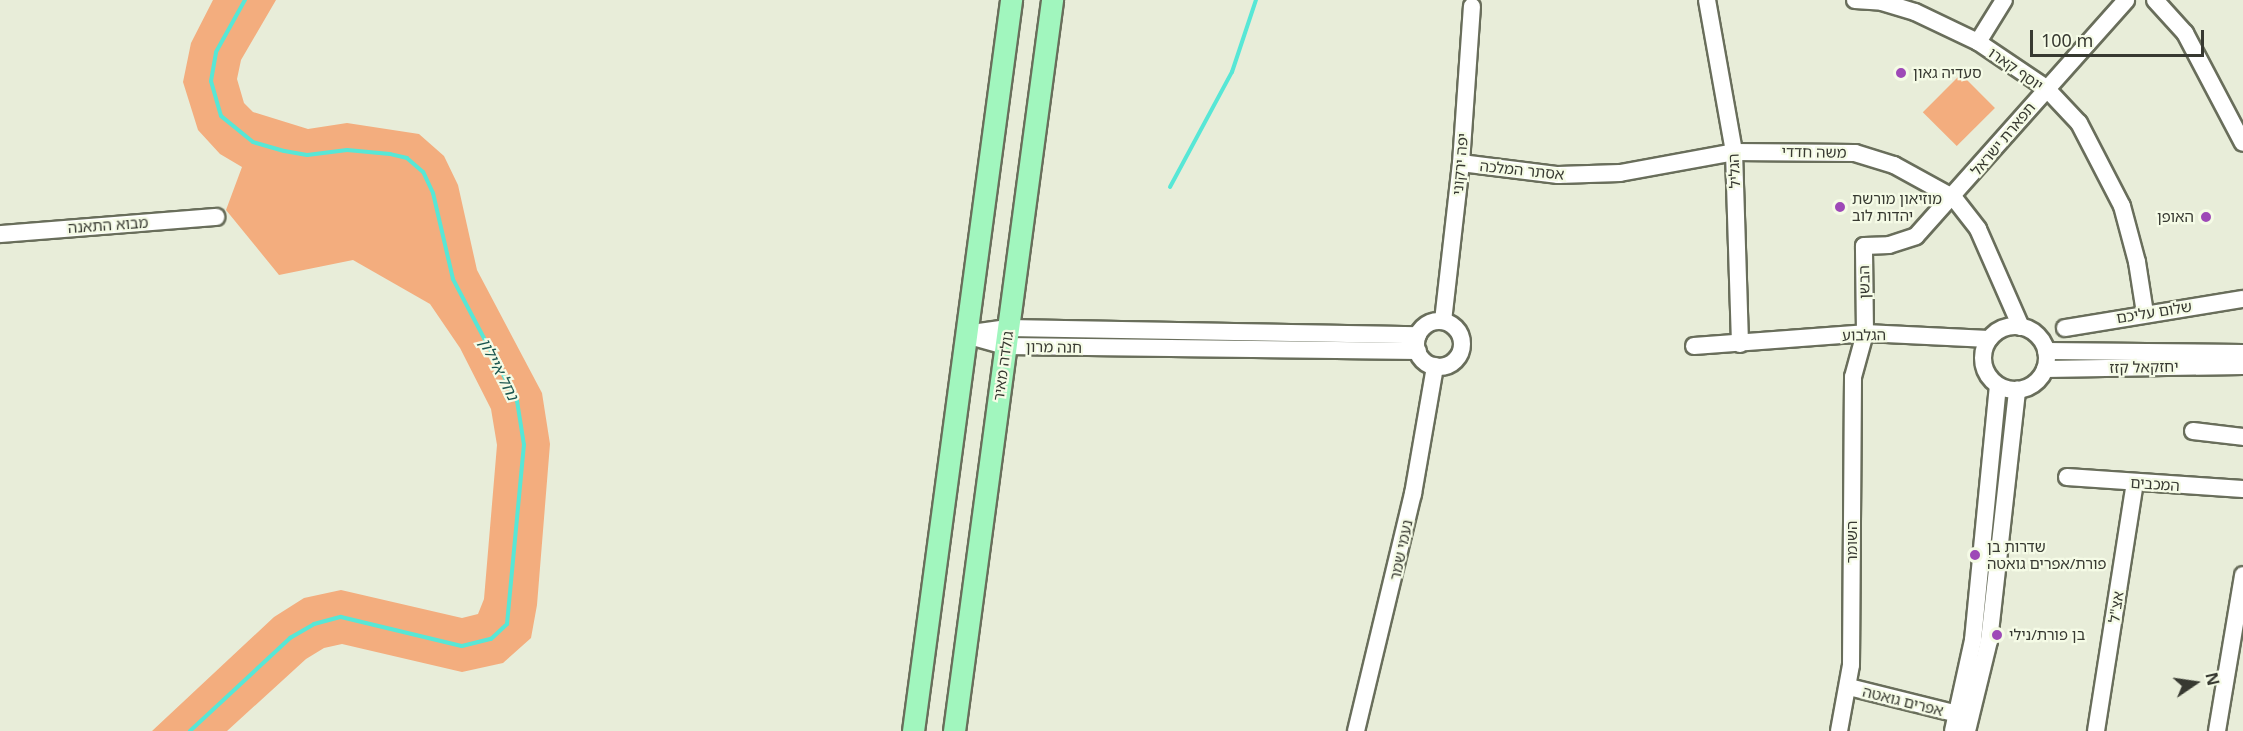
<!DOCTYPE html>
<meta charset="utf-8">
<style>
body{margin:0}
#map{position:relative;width:2243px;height:731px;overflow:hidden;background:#e8edd9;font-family:"Noto Sans","Noto Sans Hebrew",sans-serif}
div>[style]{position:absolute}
.green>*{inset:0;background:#f3ad7e;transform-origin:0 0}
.stream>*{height:4px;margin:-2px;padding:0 2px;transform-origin:2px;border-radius:2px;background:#57e7d6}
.roads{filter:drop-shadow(2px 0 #696e5b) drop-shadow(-2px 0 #696e5b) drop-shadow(0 2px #696e5b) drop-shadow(0 -2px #696e5b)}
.minor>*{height:16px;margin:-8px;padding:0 8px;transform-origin:8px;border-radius:8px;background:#fff}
.minor>.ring{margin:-8px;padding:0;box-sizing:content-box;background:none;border:16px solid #fff;border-radius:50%}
.major>*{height:21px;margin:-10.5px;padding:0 10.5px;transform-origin:10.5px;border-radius:10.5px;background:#a1f6be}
.dots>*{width:16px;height:16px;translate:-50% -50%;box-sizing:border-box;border:3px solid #f5fbe6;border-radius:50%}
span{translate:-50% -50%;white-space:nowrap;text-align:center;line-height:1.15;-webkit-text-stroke:4.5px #f5fbe6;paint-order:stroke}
.street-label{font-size:15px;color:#373931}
.poi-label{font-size:15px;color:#373931}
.left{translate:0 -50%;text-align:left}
.right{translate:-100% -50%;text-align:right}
.water-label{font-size:16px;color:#1a564f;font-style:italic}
.north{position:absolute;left:2165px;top:653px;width:60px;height:60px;-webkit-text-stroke:4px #f5fbe6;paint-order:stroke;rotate:77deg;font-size:16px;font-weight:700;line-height:24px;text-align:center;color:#373931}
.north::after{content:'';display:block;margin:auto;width:21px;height:27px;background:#373931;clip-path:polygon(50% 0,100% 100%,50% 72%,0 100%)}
.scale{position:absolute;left:2030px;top:30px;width:174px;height:27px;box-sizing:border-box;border:3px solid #373931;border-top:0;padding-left:8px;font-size:18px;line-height:21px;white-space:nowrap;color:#373931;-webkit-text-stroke:4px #f5fbe6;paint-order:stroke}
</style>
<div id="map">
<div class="green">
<i style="clip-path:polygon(213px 0,276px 0,241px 60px,237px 79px,244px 103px,253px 112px,308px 129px,347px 123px,419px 134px,444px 156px,458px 185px,477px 270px,542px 393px,550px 444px,537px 605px,531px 638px,503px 663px,462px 672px,342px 644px,324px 648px,306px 659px,227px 731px,152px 731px,274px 617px,304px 598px,341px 590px,462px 618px,478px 614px,484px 599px,497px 445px,491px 409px,460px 348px,430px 304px,353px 260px,279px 275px,226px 210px,242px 167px,220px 154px,198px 130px,183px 82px,191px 43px)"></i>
<i style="left:1961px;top:74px;width:48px;height:54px;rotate:45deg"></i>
</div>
<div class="stream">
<i style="left:1170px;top:187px;width:131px;rotate:-61.7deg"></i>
<i style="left:1232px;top:72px;width:76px;rotate:-71.6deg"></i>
<i style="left:190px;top:731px;width:137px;rotate:-42.9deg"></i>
<i style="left:290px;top:638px;width:28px;rotate:-30deg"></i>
<i style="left:314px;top:624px;width:28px;rotate:-15deg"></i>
<i style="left:341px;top:617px;width:124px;rotate:13.5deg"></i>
<i style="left:462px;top:646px;width:30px;rotate:-14deg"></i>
<i style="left:491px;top:639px;width:22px;rotate:-43deg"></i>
<i style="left:507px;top:624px;width:180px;rotate:-84.6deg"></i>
<i style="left:524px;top:445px;width:45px;rotate:-99deg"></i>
<i style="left:517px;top:401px;width:138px;rotate:-117.7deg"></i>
<i style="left:453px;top:279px;width:88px;rotate:-103.1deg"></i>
<i style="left:433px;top:193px;width:23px;rotate:-115deg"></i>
<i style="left:423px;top:172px;width:21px;rotate:-139deg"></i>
<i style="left:407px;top:158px;width:17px;rotate:-167deg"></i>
<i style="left:390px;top:154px;width:43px;rotate:-174.7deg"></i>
<i style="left:347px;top:150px;width:40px;rotate:172.9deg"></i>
<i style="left:307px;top:155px;width:23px;rotate:-170deg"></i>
<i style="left:284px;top:151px;width:32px;rotate:-164deg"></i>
<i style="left:253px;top:142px;width:41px;rotate:-140.9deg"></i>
<i style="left:221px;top:116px;width:36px;rotate:-106deg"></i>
<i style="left:211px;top:81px;width:29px;rotate:-80deg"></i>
<i style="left:216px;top:52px;width:60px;rotate:-60.9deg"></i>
</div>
<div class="roads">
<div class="minor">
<i style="left:1707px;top:0;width:154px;rotate:79.9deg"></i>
<i style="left:1734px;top:152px;width:192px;rotate:88.2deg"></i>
<i style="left:1855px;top:0;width:27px;rotate:4deg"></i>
<i style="left:1882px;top:2px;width:34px;rotate:17deg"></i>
<i style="left:1915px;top:12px;width:70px;rotate:25.5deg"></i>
<i style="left:1978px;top:42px;width:82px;rotate:34.1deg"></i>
<i style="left:2046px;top:88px;width:48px;rotate:46.7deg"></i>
<i style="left:2079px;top:123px;width:93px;rotate:62.6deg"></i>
<i style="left:2122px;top:206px;width:58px;rotate:75deg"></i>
<i style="left:2137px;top:262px;width:52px;rotate:81.1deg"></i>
<i style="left:2155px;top:0;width:45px;rotate:47.7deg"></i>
<i style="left:2185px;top:33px;width:124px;rotate:62.2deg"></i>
<i style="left:1978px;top:42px;width:49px;rotate:-58.2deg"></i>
<i style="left:1461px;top:163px;width:98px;rotate:7.1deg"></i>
<i style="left:1558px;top:175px;width:62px;rotate:-1.8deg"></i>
<i style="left:1620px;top:173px;width:116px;rotate:-10.4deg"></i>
<i style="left:1734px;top:152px;width:121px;rotate:0.5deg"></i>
<i style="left:1855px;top:153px;width:41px;rotate:17.1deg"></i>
<i style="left:1894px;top:165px;width:68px;rotate:28.8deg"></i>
<i style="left:1954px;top:198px;width:39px;rotate:52deg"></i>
<i style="left:1978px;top:229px;width:107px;rotate:66.3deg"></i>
<i style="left:0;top:234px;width:217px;rotate:-4.5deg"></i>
<i style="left:1443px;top:321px;width:159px;rotate:-83.5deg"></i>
<i style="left:1461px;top:163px;width:157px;rotate:-86deg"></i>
<i class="ring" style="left:1416px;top:321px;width:30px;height:30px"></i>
<i class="ring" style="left:1983px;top:326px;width:48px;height:48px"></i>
<i style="left:2065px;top:328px;width:180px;rotate:-9.3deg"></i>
<i style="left:972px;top:333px;width:36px;rotate:-8deg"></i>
<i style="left:1008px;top:328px;width:410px;rotate:1deg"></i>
<i style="left:966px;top:335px;width:41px;rotate:15.8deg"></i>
<i style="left:1005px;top:346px;width:413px;rotate:0.7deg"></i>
<i style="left:1694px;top:346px;width:171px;rotate:-4.3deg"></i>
<i style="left:1865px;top:333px;width:124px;rotate:2.8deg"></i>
<i style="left:2046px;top:351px;width:197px;rotate:0.6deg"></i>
<i style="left:2045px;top:369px;width:198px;rotate:-0.9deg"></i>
<i style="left:2193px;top:431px;width:50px;rotate:6.8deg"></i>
<i style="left:2067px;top:477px;width:176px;rotate:3.9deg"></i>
<i style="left:1849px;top:687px;width:111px;rotate:14deg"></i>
<i style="left:1356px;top:731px;width:244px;rotate:-76.5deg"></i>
<i style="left:1413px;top:494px;width:130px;rotate:-80.2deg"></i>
<i style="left:1839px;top:731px;width:67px;rotate:-79.7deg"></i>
<i style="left:1851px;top:665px;width:288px;rotate:-89.6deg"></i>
<i style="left:1853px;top:377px;width:46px;rotate:-74.7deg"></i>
<i style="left:1865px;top:333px;width:87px;rotate:-90.7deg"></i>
<i style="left:1864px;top:246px;width:25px;rotate:-2deg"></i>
<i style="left:1889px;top:245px;width:28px;rotate:-18deg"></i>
<i style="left:1916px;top:236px;width:316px;rotate:-48.3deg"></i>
<i style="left:1953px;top:731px;width:93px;rotate:-77.6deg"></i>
<i style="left:1973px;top:640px;width:255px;rotate:-84.4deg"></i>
<i style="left:1967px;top:731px;width:93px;rotate:-76.3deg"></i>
<i style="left:1989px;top:641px;width:253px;rotate:-83.6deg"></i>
<i style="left:2096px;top:731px;width:251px;rotate:-81.1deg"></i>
<i style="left:2217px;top:731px;width:158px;rotate:-80.5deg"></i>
</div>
<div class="major">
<i style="left:913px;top:731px;width:738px;rotate:-82.36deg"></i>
<i style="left:954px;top:731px;width:738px;rotate:-82.36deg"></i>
</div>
</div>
<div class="dots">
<i style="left:1901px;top:73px;background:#9e49b7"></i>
<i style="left:1840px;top:207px;background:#9e49b7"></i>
<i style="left:2206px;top:217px;background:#9e49b7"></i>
<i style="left:1975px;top:555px;background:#9e49b7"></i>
<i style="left:1997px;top:635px;background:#9e49b7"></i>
</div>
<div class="street-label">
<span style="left:2016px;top:69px;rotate:35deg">יוסף קארו</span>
<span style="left:2003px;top:139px;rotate:-50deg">תפארת ישראל</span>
<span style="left:1814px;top:152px;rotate:1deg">משה חדדי</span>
<span style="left:1460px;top:164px;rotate:-85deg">יפה ירקוני</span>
<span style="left:1522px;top:170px;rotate:6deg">אסתר המלכה</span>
<span style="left:1734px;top:171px;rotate:-93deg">הגליל</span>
<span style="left:108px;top:225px;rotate:-4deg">מבוא התאנה</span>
<span style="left:1864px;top:282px;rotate:-91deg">הבשן</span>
<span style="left:2154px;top:312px;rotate:-9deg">שלום עליכם</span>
<span style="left:1864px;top:335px;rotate:-1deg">הגלבוע</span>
<span style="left:1054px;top:347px;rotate:1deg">חנה מרון</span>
<span style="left:1003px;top:366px;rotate:-82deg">גולדה מאיר</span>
<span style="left:2144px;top:367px;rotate:-1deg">יחזקאל קזז</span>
<span style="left:2155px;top:484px;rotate:4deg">המכבים</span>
<span style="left:1852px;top:542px;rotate:-90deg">השומר</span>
<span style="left:1401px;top:550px;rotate:-78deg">נעמי שמר</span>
<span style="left:2116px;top:607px;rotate:-82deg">אצ"ל</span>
<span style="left:1903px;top:701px;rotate:14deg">אפרים גואטה</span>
</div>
<div class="poi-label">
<span class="left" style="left:1913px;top:73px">סעדיה גאון</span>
<span class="left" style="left:1852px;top:207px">מוזיאון מורשת<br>יהדות לוב</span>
<span class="right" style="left:2194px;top:217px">האופן</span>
<span class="left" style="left:1987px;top:555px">שדרות בן<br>פורת/אפרים גואטה</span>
<span class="left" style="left:2009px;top:635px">בן פורת/נילי</span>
</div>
<div class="water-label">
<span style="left:499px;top:369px;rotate:63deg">נחל איילון</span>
</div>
<div class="north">N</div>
<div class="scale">100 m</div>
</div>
